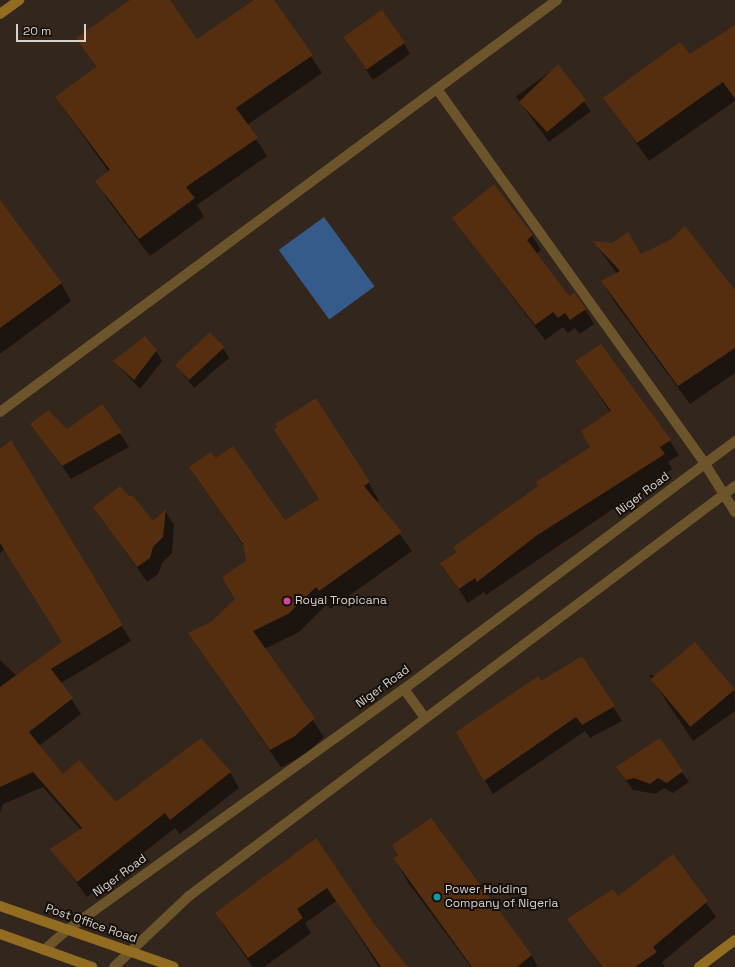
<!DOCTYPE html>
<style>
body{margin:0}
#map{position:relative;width:735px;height:967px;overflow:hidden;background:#33261d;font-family:"Space Grotesk",sans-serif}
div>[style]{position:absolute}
.water>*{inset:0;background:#355b8a;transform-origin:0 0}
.shadow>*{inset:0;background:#0007;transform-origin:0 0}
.building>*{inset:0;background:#552e0f;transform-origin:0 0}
.street>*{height:10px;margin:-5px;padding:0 5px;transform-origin:5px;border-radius:5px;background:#6c552a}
.secondary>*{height:10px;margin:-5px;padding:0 5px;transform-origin:5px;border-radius:5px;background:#926d21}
.dots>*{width:11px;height:11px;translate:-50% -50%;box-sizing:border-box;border:2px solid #16100c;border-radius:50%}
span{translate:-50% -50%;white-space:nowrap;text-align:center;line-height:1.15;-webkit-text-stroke:4px #16100c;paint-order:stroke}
.street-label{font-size:12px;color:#d8d0ca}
.poi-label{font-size:12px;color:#d8d0ca}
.left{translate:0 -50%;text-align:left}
.scale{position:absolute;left:16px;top:24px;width:70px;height:18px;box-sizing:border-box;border:2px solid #d8d0ca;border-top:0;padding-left:5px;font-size:12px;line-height:14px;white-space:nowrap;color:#d8d0ca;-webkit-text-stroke:3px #16100c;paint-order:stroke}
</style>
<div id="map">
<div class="water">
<i style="left:324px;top:217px;width:86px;height:56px;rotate:54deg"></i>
</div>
<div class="shadow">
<i style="clip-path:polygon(132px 0,169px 0,197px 41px,256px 0,273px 0,322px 73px,247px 125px,267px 156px,197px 205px,204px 217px,150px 256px,107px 199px,97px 181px,109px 172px,56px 98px,96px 68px,77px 38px)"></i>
<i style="clip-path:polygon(735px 27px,735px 101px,649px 161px,605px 99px,690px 55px)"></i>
<i style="clip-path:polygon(344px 37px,404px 43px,410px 54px,373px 80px)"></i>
<i style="left:558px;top:66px;width:56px;height:52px;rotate:54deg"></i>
<i style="clip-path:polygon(0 210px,61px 283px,71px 301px,0 354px)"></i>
<i style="clip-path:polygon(453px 218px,532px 235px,541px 250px,536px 254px,568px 297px,585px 309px,594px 324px,580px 334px,575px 328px,568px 333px,563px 327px,545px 340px)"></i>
<i style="clip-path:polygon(671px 241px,735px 292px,735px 373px,690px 404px,613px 300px,602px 281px,617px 274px,594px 242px,641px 255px)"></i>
<i style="clip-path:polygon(601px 345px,670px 441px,679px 455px,668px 462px,672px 469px,486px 595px,484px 592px,468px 603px,442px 564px,591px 448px,611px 413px,576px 362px)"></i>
<i style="clip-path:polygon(223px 348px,229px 358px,194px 388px,175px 363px)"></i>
<i style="clip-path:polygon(156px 351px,162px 361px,140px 389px,114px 361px)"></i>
<i style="clip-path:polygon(315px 399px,369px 483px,379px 501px,377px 503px,412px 551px,330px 609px,327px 604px,299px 632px,264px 649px,324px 737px,306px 754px,281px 767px,189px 634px,212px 622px,237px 600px,247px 561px,245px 548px,190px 468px,215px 459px,285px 522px,320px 500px,286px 448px)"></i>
<i style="clip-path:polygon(101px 405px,129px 447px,71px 479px,32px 424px,67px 430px)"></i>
<i style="clip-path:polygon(11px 442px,131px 641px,61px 683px,81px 714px,39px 746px,63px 776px,116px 803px,230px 772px,239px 788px,180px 834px,175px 828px,87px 897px,52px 849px,81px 830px,43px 787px,3px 804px,0 813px,0 660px,17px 676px,63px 642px,4px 549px,0 553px,0 451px)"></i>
<i style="clip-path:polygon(94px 507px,153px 523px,165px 511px,174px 525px,172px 553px,162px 563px,158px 574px,147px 582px)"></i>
<i style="clip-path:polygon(582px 657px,622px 721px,590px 738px,585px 731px,493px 794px,457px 733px)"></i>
<i style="clip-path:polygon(649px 675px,734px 691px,735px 711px,693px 741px)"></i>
<i style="clip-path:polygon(659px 740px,689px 782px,673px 793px,664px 788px,656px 794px,633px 790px,617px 768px)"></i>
<i style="clip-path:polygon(430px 820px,532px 956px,538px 967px,471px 967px,409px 884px,394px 858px)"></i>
<i style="clip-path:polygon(315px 839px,371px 922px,407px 967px,379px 967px,336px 901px,305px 923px,311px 933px,264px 967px,253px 967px,225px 928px,216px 913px)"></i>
<i style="clip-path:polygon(673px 856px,716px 917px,662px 962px,665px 967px,601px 967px,569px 919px,618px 898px)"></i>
</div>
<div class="building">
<i style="clip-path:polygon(130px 0,170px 0,197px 39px,254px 0,274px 0,313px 55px,236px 108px,258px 138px,186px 187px,195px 198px,139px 239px,95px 181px,110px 170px,55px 97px,96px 67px,76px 38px)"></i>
<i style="left:382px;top:10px;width:40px;height:47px;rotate:55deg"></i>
<i style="clip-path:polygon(735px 25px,735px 99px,723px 82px,637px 143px,603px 98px,680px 42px,690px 54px)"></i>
<i style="clip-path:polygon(558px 64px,586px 100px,547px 132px,519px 102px)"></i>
<i style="clip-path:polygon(494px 184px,533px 235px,527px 240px,569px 296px,575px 293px,586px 309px,570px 320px,565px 313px,558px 318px,553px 312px,535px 325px,452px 218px)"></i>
<i style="clip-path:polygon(0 200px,62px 283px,0 328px)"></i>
<i style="clip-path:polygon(685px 226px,735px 290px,735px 348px,678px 386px,601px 281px,620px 271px,592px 241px,612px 243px,628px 232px,641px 254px,670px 240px)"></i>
<i style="left:210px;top:332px;width:21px;height:48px;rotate:47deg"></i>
<i style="clip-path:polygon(145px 336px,157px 350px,134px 380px,113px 361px)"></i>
<i style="clip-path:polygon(601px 344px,671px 440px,660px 447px,665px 454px,536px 536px,477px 582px,475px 578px,459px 589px,440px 563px,457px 552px,453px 547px,538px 486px,536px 482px,590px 447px,581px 431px,611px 411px,575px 361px)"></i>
<i style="clip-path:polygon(316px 398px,370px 482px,364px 486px,402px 532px,319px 591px,316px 587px,288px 614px,253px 631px,315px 718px,295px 736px,270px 750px,188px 633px,211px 622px,235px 599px,222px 577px,246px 561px,243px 544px,189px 467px,211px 452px,216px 458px,233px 446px,285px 520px,319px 499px,274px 430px,277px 427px,275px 424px)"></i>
<i style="clip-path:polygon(102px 404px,122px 432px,62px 466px,30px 424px,48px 410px,67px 429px)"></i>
<i style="clip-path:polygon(11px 440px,123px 625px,51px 669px,73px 698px,29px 732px,63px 774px,79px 760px,116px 802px,201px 738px,231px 772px,170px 820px,165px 813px,77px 882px,50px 849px,82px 828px,33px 772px,0 787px,0 687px,62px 642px,0 543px,0 449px)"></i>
<i style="clip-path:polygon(120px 486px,129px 496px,133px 496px,153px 521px,166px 509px,163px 537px,153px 547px,150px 558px,137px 567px,93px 507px)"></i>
<i style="left:695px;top:642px;width:62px;height:58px;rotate:50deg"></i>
<i style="clip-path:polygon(582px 656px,615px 706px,582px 725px,576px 717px,484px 781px,456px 732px,538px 676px,541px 681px)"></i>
<i style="clip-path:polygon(660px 738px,683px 771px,667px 783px,658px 778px,650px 784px,634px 778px,626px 780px,616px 767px)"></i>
<i style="clip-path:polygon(431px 818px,532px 955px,517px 967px,472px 967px,393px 858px,398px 855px,392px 845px)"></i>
<i style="clip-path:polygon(316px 838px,372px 921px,408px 967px,381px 967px,327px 888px,297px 909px,303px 918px,248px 958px,215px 913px)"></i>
<i style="clip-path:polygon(673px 854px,708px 901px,653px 947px,657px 952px,635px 967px,602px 967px,567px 919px,613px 889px,618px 896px)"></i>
</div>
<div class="street">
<i style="left:437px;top:89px;width:461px;rotate:54.4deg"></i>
<i style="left:705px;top:464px;width:57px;rotate:58deg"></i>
<i style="left:0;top:412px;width:693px;rotate:-36.49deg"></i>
<i style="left:404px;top:689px;width:36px;rotate:54deg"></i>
<i style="left:44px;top:950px;width:30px;rotate:-41deg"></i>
<i style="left:67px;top:930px;width:414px;rotate:-35.6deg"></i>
<i style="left:404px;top:689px;width:414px;rotate:-36.8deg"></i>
<i style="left:114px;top:967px;width:103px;rotate:-43.4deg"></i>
<i style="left:189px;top:896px;width:683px;rotate:-36.9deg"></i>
</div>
<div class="secondary">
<i style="left:0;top:14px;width:24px;rotate:-36deg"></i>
<i style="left:0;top:906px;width:184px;rotate:19.3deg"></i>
<i style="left:0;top:934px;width:98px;rotate:19.7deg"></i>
<i style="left:699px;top:967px;width:45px;rotate:-36.9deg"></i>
</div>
<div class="dots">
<i style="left:287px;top:601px;background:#d1479c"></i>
<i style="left:437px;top:897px;background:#0f9aa8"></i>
</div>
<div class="street-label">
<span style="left:643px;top:494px;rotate:-37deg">Niger Road</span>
<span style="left:383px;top:687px;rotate:-36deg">Niger Road</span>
<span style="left:120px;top:876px;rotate:-36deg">Niger Road</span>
<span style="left:91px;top:924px;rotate:19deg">Post Office Road</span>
</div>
<div class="poi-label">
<span class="left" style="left:295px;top:601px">Royal Tropicana</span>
<span class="left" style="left:445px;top:897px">Power Holding<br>Company of Nigeria</span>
</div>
<div class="scale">20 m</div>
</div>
